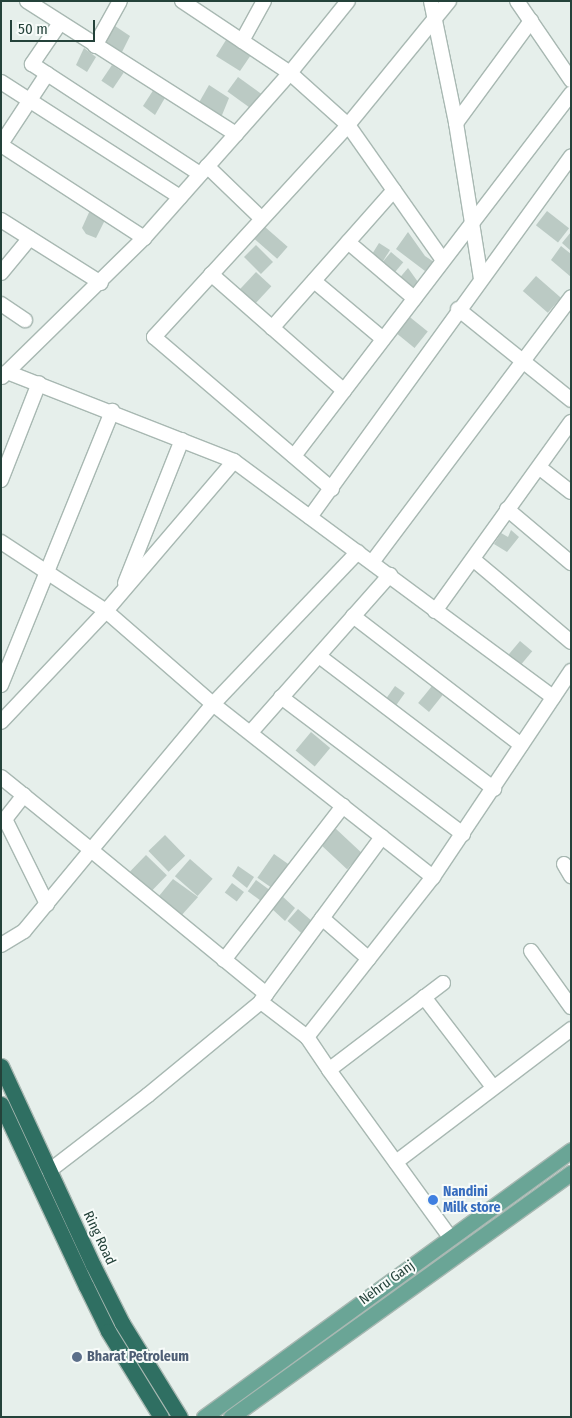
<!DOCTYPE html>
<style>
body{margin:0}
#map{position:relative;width:572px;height:1418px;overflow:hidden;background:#e6efeb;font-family:"Fira Sans Condensed",sans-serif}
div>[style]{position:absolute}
.building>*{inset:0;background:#bbcac4;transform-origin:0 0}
.roads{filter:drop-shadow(1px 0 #a8b8b2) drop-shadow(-1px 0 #a8b8b2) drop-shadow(0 1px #a8b8b2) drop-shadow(0 -1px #a8b8b2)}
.street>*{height:14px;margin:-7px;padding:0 7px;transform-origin:7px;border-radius:7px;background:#fff}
.primary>*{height:15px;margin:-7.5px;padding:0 7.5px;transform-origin:7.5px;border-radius:7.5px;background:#6aa596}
.highway>*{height:15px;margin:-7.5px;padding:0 7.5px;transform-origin:7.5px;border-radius:7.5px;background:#2f6f62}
.dots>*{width:14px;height:14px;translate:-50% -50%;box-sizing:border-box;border:2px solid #f7fbf9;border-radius:50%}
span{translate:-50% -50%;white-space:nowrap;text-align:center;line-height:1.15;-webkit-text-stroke:4px #f7fbf9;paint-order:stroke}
.shop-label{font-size:14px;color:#366cbe;font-weight:700}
.left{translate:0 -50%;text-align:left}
.street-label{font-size:14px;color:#24423a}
.service-label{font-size:14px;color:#4e5e75;font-weight:700}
.frame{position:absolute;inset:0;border:2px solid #24423a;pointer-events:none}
.scale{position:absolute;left:10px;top:20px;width:85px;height:22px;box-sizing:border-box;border:2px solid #24423a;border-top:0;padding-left:6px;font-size:15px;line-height:18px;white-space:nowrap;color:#24423a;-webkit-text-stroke:4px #f7fbf9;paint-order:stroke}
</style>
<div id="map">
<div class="building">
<i style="clip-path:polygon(112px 24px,130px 36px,119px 58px,102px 43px)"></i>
<i style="clip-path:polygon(226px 40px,253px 52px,240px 71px,216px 56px)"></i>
<i style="clip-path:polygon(84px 48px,96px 57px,87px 72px,76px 65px)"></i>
<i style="left:112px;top:65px;width:14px;height:19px;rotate:34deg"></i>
<i style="left:238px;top:77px;width:29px;height:18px;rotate:36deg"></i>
<i style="clip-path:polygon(209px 85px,229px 98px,220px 120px,197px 106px)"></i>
<i style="clip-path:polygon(154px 89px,166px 96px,155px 115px,143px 106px)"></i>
<i style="clip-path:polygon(91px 208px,106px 218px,96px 238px,86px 234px,82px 228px)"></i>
<i style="left:547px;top:211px;width:28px;height:18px;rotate:38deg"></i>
<i style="left:265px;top:227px;width:30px;height:16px;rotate:41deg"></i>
<i style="clip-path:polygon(408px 232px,425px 256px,434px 262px,425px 271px,396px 249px)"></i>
<i style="clip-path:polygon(571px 232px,571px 251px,562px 243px)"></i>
<i style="left:379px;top:243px;width:13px;height:16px;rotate:32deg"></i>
<i style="left:256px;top:245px;width:24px;height:17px;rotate:45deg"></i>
<i style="clip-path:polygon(561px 246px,571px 254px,571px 277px,551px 260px)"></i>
<i style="left:391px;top:252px;width:16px;height:18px;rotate:40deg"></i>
<i style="clip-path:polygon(408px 268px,418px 282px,410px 291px,397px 281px)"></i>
<i style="left:256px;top:272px;width:21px;height:28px;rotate:43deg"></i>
<i style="left:536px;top:276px;width:33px;height:20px;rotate:41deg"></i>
<i style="left:406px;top:314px;width:28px;height:21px;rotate:39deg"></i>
<i style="clip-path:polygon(511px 530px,519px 537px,507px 552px,494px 544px,501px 533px,508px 537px)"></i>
<i style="left:520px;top:641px;width:16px;height:20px;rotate:40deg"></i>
<i style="left:395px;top:686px;width:12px;height:16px;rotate:35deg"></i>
<i style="left:432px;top:686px;width:14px;height:22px;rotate:39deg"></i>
<i style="left:311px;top:732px;width:25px;height:24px;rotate:40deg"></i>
<i style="left:335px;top:828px;width:37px;height:22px;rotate:43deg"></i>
<i style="left:165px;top:835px;width:29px;height:23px;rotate:46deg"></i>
<i style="left:274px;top:854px;width:19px;height:29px;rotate:35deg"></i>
<i style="left:146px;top:855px;width:29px;height:23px;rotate:44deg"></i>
<i style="left:190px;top:859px;width:30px;height:23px;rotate:41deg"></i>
<i style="clip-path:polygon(238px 866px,254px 877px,247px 888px,232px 876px)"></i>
<i style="clip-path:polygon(173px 879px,198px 897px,180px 917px,159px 896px)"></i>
<i style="left:256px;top:880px;width:19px;height:14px;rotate:36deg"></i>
<i style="left:232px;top:883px;width:15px;height:12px;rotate:37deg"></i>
<i style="clip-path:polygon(281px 895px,295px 908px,285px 921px,271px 908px)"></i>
<i style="left:298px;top:909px;width:20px;height:16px;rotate:41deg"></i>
</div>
<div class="roads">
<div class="street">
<i style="left:27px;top:1px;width:248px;rotate:32.5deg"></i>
<i style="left:182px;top:1px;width:130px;rotate:33.7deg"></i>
<i style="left:290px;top:73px;width:78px;rotate:41.9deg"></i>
<i style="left:348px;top:125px;width:165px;rotate:54.9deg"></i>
<i style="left:431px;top:1px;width:125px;rotate:78.4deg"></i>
<i style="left:456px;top:123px;width:158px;rotate:80.9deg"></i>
<i style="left:517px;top:1px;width:96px;rotate:55.6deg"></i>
<i style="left:60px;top:23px;width:50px;rotate:124.3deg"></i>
<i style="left:32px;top:64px;width:201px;rotate:33.2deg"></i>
<i style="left:242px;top:41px;width:46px;rotate:-61.2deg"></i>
<i style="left:95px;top:46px;width:51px;rotate:-60.9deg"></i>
<i style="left:1px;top:82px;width:213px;rotate:32.7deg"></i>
<i style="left:456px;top:123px;width:127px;rotate:-53.7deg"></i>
<i style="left:1px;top:144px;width:84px;rotate:-56.7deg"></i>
<i style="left:1px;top:145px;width:171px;rotate:33deg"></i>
<i style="left:207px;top:166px;width:76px;rotate:43.9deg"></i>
<i style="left:1px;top:220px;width:118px;rotate:32.2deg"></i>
<i style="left:348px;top:242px;width:87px;rotate:40.3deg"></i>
<i style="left:1px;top:273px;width:45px;rotate:-50.4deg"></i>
<i style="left:211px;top:274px;width:177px;rotate:41.3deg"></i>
<i style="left:314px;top:281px;width:90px;rotate:40deg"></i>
<i style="left:1px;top:304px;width:29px;rotate:34deg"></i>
<i style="left:458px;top:309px;width:145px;rotate:38.8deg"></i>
<i style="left:272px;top:328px;width:184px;rotate:-48.5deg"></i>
<i style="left:7px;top:372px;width:244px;rotate:21.4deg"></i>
<i style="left:234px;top:461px;width:397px;rotate:36.5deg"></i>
<i style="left:2px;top:377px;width:199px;rotate:-44.4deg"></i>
<i style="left:144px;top:238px;width:220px;rotate:-48.5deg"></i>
<i style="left:290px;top:73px;width:92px;rotate:-51.1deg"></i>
<i style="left:294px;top:456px;width:456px;rotate:-52.6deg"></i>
<i style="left:540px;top:468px;width:39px;rotate:38deg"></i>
<i style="left:1px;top:480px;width:104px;rotate:-68.6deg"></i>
<i style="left:332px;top:489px;width:234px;rotate:-139.5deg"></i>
<i style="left:154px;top:337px;width:287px;rotate:-47.5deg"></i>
<i style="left:348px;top:125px;width:160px;rotate:-50.8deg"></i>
<i style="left:507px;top:509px;width:84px;rotate:40.2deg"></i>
<i style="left:310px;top:517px;width:445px;rotate:-54.1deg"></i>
<i style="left:1px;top:542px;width:126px;rotate:33.3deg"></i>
<i style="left:106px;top:611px;width:142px;rotate:41deg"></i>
<i style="left:213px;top:704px;width:280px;rotate:38.2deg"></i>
<i style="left:474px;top:560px;width:127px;rotate:40.2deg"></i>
<i style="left:373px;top:561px;width:330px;rotate:-53.1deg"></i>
<i style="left:125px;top:583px;width:154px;rotate:-68.3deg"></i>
<i style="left:435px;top:611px;width:233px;rotate:-54.3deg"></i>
<i style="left:353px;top:616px;width:212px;rotate:37.5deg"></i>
<i style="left:319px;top:656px;width:220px;rotate:37.2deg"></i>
<i style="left:1px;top:685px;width:296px;rotate:-67.9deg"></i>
<i style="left:281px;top:697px;width:228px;rotate:37deg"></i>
<i style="left:1px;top:722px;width:153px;rotate:-46.6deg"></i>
<i style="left:106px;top:611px;width:197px;rotate:-49.5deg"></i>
<i style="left:251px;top:732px;width:210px;rotate:-48.5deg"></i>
<i style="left:1px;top:777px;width:116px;rotate:39deg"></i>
<i style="left:91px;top:850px;width:190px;rotate:-50.1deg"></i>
<i style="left:213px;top:704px;width:210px;rotate:-46.4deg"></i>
<i style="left:24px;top:795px;width:31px;rotate:128deg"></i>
<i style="left:5px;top:819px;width:95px;rotate:63.7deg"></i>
<i style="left:564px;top:864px;width:14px;rotate:60deg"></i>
<i style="left:322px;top:918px;width:62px;rotate:41.1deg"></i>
<i style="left:1px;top:945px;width:27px;rotate:-31deg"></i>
<i style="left:24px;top:931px;width:105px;rotate:-50.4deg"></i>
<i style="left:91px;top:850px;width:227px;rotate:39.4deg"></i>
<i style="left:531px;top:951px;width:69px;rotate:54.5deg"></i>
<i style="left:224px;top:960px;width:195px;rotate:-52.3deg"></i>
<i style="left:443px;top:983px;width:143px;rotate:142.7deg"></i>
<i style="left:329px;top:1070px;width:206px;rotate:54.1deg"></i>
<i style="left:424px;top:997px;width:113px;rotate:52.5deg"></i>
<i style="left:261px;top:1001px;width:204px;rotate:-53.6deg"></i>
<i style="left:307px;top:1037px;width:40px;rotate:56deg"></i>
<i style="left:396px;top:1162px;width:220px;rotate:-37.2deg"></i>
<i style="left:49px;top:1171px;width:125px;rotate:-37.5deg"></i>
<i style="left:148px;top:1095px;width:146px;rotate:-39.5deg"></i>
<i style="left:261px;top:1002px;width:58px;rotate:37.3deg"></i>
<i style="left:307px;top:1037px;width:204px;rotate:-51.8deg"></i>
<i style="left:433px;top:877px;width:248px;rotate:-56.2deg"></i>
</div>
<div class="primary">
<i style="left:204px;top:1417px;width:454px;rotate:-36deg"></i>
<i style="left:231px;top:1417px;width:418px;rotate:-35.7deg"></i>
</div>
<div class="highway">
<i style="left:1px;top:1066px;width:219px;rotate:65.2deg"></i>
<i style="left:93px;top:1265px;width:65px;rotate:63.4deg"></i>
<i style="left:122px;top:1323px;width:110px;rotate:58.3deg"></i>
<i style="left:1px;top:1104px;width:201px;rotate:65deg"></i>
<i style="left:86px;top:1286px;width:50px;rotate:63.9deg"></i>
<i style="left:108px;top:1331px;width:101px;rotate:58.4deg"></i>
</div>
</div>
<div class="dots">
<i style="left:433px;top:1200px;background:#3f7fe0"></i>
<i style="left:77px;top:1357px;background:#5c6f8a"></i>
</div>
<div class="shop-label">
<span class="left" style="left:443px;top:1200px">Nandini<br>Milk store</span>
</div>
<div class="street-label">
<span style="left:99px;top:1238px;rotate:65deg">Ring Road</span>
<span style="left:387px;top:1283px;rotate:-36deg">Nehru Ganj</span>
</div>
<div class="service-label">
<span class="left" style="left:87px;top:1357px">Bharat Petroleum</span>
</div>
<div class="frame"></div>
<div class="scale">50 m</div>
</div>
